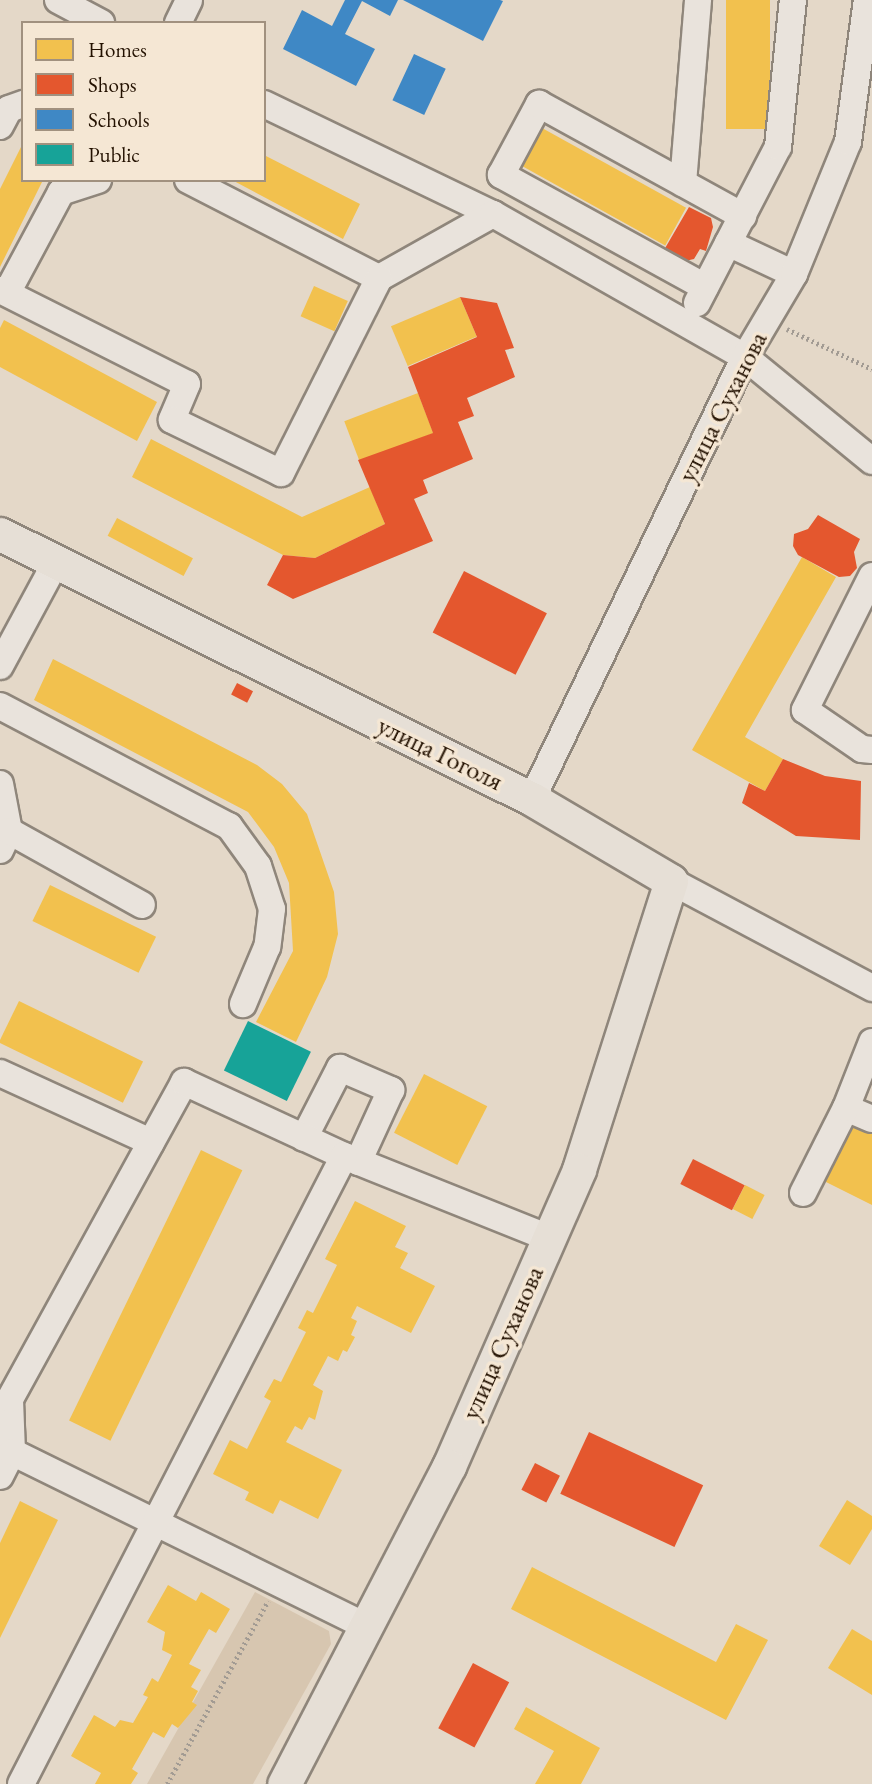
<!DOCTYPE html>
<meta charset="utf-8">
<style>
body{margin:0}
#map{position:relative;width:872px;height:1784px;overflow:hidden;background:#e4d8c8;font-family:"EB Garamond",serif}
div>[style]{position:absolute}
.green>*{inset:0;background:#d7c6b0}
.homes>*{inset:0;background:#f2c14e;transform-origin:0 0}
.shops>*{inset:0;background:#e4572e;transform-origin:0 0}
.schools>*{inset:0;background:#3f88c5;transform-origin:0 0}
.public>*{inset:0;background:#17a398;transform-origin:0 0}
.path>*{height:4.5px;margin-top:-2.25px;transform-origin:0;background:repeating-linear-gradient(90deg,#a29b93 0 2px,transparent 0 5.5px)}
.roads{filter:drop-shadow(2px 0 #8f867b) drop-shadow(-2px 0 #8f867b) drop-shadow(0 2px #8f867b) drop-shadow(0 -2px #8f867b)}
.minor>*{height:26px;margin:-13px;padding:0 13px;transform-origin:13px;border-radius:13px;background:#e9e3dc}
.major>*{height:33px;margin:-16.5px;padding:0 16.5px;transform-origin:16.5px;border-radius:16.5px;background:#e6dfd6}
span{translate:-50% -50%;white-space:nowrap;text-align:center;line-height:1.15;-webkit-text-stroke:7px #f5e7d4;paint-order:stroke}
.street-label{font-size:26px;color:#231100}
.legend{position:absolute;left:21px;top:21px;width:245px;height:161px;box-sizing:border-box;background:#f5e7d4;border:2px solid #a1917f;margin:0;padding:9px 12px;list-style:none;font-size:21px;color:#231100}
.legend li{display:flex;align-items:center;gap:14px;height:35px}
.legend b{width:35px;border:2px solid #a1917f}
</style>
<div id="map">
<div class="green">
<i style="clip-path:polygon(255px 1592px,329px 1631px,331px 1644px,253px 1784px,147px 1784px)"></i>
</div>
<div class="homes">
<i style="left:726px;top:0;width:44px;height:129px"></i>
<i style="left:533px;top:123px;width:175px;height:43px;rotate:29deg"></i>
<i style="clip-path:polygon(23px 143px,23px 180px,43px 180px,0 267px,0 189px)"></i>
<i style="clip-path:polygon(264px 155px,360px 204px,343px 239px,232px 180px,264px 180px)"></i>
<i style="left:314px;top:286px;width:37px;height:33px;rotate:24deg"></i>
<i style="left:460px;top:297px;width:43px;height:75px;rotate:67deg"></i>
<i style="clip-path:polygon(4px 320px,157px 402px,137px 441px,0 367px,0 328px)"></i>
<i style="left:418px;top:393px;width:43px;height:79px;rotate:69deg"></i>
<i style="clip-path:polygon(151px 439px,302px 517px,370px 487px,385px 524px,315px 558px,283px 555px,132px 477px)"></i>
<i style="left:117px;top:518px;width:86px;height:20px;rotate:28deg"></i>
<i style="clip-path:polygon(802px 557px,836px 577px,745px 737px,783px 759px,765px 791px,692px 750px)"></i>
<i style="clip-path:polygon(53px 659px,257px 765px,282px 784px,307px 814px,334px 892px,338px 934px,327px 977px,296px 1042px,256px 1022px,293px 951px,289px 883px,274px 847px,248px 812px,34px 700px)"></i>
<i style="left:50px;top:885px;width:118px;height:40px;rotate:26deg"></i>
<i style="left:19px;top:1001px;width:138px;height:46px;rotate:26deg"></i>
<i style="left:424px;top:1074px;width:71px;height:66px;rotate:27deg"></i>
<i style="clip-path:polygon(853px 1124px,872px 1133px,872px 1205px,824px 1181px)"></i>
<i style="left:201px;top:1150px;width:46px;height:301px;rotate:26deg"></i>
<i style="left:745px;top:1185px;width:22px;height:27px;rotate:27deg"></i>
<i style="clip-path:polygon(355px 1201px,406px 1226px,395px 1247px,408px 1253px,400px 1268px,435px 1286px,411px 1333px,357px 1306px,351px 1318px,357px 1321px,351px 1335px,355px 1337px,347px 1352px,343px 1350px,338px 1361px,328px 1356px,313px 1385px,323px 1391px,315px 1420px,309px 1417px,302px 1430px,295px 1426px,286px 1442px,342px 1470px,318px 1519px,280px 1500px,273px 1514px,245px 1500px,249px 1492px,213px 1474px,230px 1440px,247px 1449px,271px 1401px,264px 1397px,274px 1379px,281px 1382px,306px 1332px,298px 1328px,307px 1310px,313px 1313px,337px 1265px,325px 1259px)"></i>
<i style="clip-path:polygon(847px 1500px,872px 1516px,872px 1529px,850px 1565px,819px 1546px)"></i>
<i style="clip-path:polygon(20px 1501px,58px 1520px,0 1638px,0 1543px)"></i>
<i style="clip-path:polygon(532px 1567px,716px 1662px,736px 1624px,768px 1640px,726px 1720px,511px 1609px)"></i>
<i style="clip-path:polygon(168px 1585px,196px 1601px,201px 1592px,230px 1609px,216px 1633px,209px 1629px,189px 1664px,201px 1670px,191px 1687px,198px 1691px,192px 1702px,197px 1705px,178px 1728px,172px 1724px,164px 1738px,153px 1732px,132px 1769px,138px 1773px,131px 1784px,95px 1784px,101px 1773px,71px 1756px,94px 1715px,115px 1727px,120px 1720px,133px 1723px,148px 1697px,143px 1695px,152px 1678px,158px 1682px,172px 1655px,162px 1650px,165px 1632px,147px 1622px)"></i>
<i style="clip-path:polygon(852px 1629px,872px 1641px,872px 1695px,828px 1668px)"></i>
<i style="clip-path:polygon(526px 1707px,600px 1748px,581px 1784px,535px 1784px,554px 1751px,514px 1729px)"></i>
</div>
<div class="shops">
<i style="clip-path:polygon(689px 207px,711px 218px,713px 227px,706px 251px,700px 249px,694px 259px,685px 261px,664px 250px)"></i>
<i style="clip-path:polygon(460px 297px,497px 303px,514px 348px,505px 350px,515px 377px,467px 398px,474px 416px,458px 422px,473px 459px,423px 480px,428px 493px,414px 499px,433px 541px,293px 599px,267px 585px,283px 555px,315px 558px,385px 524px,358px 460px,433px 433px,408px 367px,477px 337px)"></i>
<i style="clip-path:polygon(818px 515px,860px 539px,854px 552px,857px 568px,850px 576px,839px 577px,798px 555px,793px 546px,794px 534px,808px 529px)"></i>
<i style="left:464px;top:571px;width:93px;height:69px;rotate:27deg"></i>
<i style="left:237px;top:683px;width:18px;height:13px;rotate:27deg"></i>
<i style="clip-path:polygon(783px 759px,825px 776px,861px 781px,860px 840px,796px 836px,742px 803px,749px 783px,765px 791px)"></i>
<i style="left:693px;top:1159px;width:58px;height:28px;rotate:27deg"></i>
<i style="left:589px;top:1432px;width:126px;height:68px;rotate:25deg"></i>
<i style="left:535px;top:1463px;width:28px;height:30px;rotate:27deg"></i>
<i style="left:473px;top:1663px;width:41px;height:74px;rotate:28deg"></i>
</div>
<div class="schools">
<i style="clip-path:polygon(345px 0,398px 0,390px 16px,362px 1px,345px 34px,375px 49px,356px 86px,283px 49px,302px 10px,332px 26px)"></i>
<i style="clip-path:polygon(403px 0,500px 0,503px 1px,483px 41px)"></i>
<i style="left:414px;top:54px;width:35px;height:51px;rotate:25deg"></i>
</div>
<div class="public">
<i style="left:248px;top:1021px;width:70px;height:55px;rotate:26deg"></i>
</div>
<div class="path">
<i style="left:787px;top:329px;width:94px;rotate:25.2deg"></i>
<i style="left:167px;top:1784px;width:209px;rotate:-61.1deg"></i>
</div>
<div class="roads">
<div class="minor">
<i style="left:58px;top:0;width:49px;rotate:28.1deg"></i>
<i style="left:178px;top:23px;width:25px;rotate:-64deg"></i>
<i style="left:264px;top:104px;width:254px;rotate:25.7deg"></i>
<i style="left:0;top:126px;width:19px;rotate:-62deg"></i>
<i style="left:9px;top:109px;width:15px;rotate:-20deg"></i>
<i style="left:188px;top:180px;width:215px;rotate:27.2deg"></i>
<i style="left:379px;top:278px;width:131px;rotate:-29.3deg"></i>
<i style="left:493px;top:214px;width:290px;rotate:29.6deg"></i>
<i style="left:745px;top:357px;width:164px;rotate:39.3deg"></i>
<i style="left:683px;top:183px;width:184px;rotate:-85.3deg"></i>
<i style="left:728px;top:243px;width:73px;rotate:25.2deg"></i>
<i style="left:705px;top:287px;width:233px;rotate:-151.2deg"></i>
<i style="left:501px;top:175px;width:81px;rotate:-61.8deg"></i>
<i style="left:539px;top:104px;width:233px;rotate:28.8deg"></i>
<i style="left:0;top:290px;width:209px;rotate:26.7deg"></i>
<i style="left:187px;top:384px;width:39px;rotate:113deg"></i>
<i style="left:172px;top:420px;width:121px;rotate:25.9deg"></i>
<i style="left:281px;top:473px;width:218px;rotate:-63.3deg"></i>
<i style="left:8px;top:291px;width:112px;rotate:-61.8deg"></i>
<i style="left:61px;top:192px;width:39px;rotate:-18deg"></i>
<i style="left:697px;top:303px;width:176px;rotate:-62.6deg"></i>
<i style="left:778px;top:147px;width:148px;rotate:-84.2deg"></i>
<i style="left:872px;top:576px;width:150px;rotate:116.6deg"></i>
<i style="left:805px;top:710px;width:69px;rotate:34.4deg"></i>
<i style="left:862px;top:749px;width:10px;rotate:6deg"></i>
<i style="left:0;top:666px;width:116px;rotate:-61.7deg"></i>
<i style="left:0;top:706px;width:259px;rotate:27.7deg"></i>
<i style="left:229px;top:826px;width:49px;rotate:54.1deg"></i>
<i style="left:258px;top:866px;width:45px;rotate:72deg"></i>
<i style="left:272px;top:909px;width:38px;rotate:97deg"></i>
<i style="left:267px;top:947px;width:62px;rotate:112.8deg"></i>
<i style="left:0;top:784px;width:48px;rotate:79.2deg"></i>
<i style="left:9px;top:831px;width:21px;rotate:115deg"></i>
<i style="left:532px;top:799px;width:491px;rotate:-64.3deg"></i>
<i style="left:745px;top:357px;width:96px;rotate:-59.4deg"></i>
<i style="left:794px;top:274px;width:143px;rotate:-67.8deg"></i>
<i style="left:848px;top:142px;width:143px;rotate:-82.4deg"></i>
<i style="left:9px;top:831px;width:152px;rotate:29.1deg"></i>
<i style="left:671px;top:881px;width:228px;rotate:28deg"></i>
<i style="left:0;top:1073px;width:166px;rotate:24.6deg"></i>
<i style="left:846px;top:1108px;width:28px;rotate:23deg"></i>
<i style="left:304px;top:1138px;width:79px;rotate:-62.8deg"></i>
<i style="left:340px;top:1068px;width:56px;rotate:23.3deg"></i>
<i style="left:391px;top:1090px;width:79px;rotate:114.6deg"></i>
<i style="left:803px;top:1193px;width:95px;rotate:-63.2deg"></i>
<i style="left:846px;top:1108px;width:71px;rotate:-68.5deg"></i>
<i style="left:12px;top:1452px;width:53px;rotate:-92.2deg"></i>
<i style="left:10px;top:1399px;width:362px;rotate:-61.2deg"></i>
<i style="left:184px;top:1082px;width:176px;rotate:24.8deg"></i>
<i style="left:344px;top:1156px;width:221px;rotate:21.8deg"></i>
<i style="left:0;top:1476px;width:27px;rotate:-63deg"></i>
<i style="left:12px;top:1452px;width:396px;rotate:26.2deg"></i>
<i style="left:21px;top:1784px;width:706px;rotate:-62.78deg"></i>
</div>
<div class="major">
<i style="left:0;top:534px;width:594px;rotate:26.48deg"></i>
<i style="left:532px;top:799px;width:161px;rotate:30.5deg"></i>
<i style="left:671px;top:881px;width:303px;rotate:107.7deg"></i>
<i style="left:579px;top:1170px;width:323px;rotate:113.7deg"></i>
<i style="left:449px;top:1466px;width:358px;rotate:117.4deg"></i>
</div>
</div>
<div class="street-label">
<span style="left:723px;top:407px;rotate:-63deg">улица Суханова</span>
<span style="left:440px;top:754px;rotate:26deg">улица Гоголя</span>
<span style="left:503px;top:1343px;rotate:-66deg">улица Суханова</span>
</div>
<ul class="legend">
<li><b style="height:19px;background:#f2c14e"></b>Homes</li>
<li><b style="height:19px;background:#e4572e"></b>Shops</li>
<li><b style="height:19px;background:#3f88c5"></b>Schools</li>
<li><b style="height:19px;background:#17a398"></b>Public</li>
</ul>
</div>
